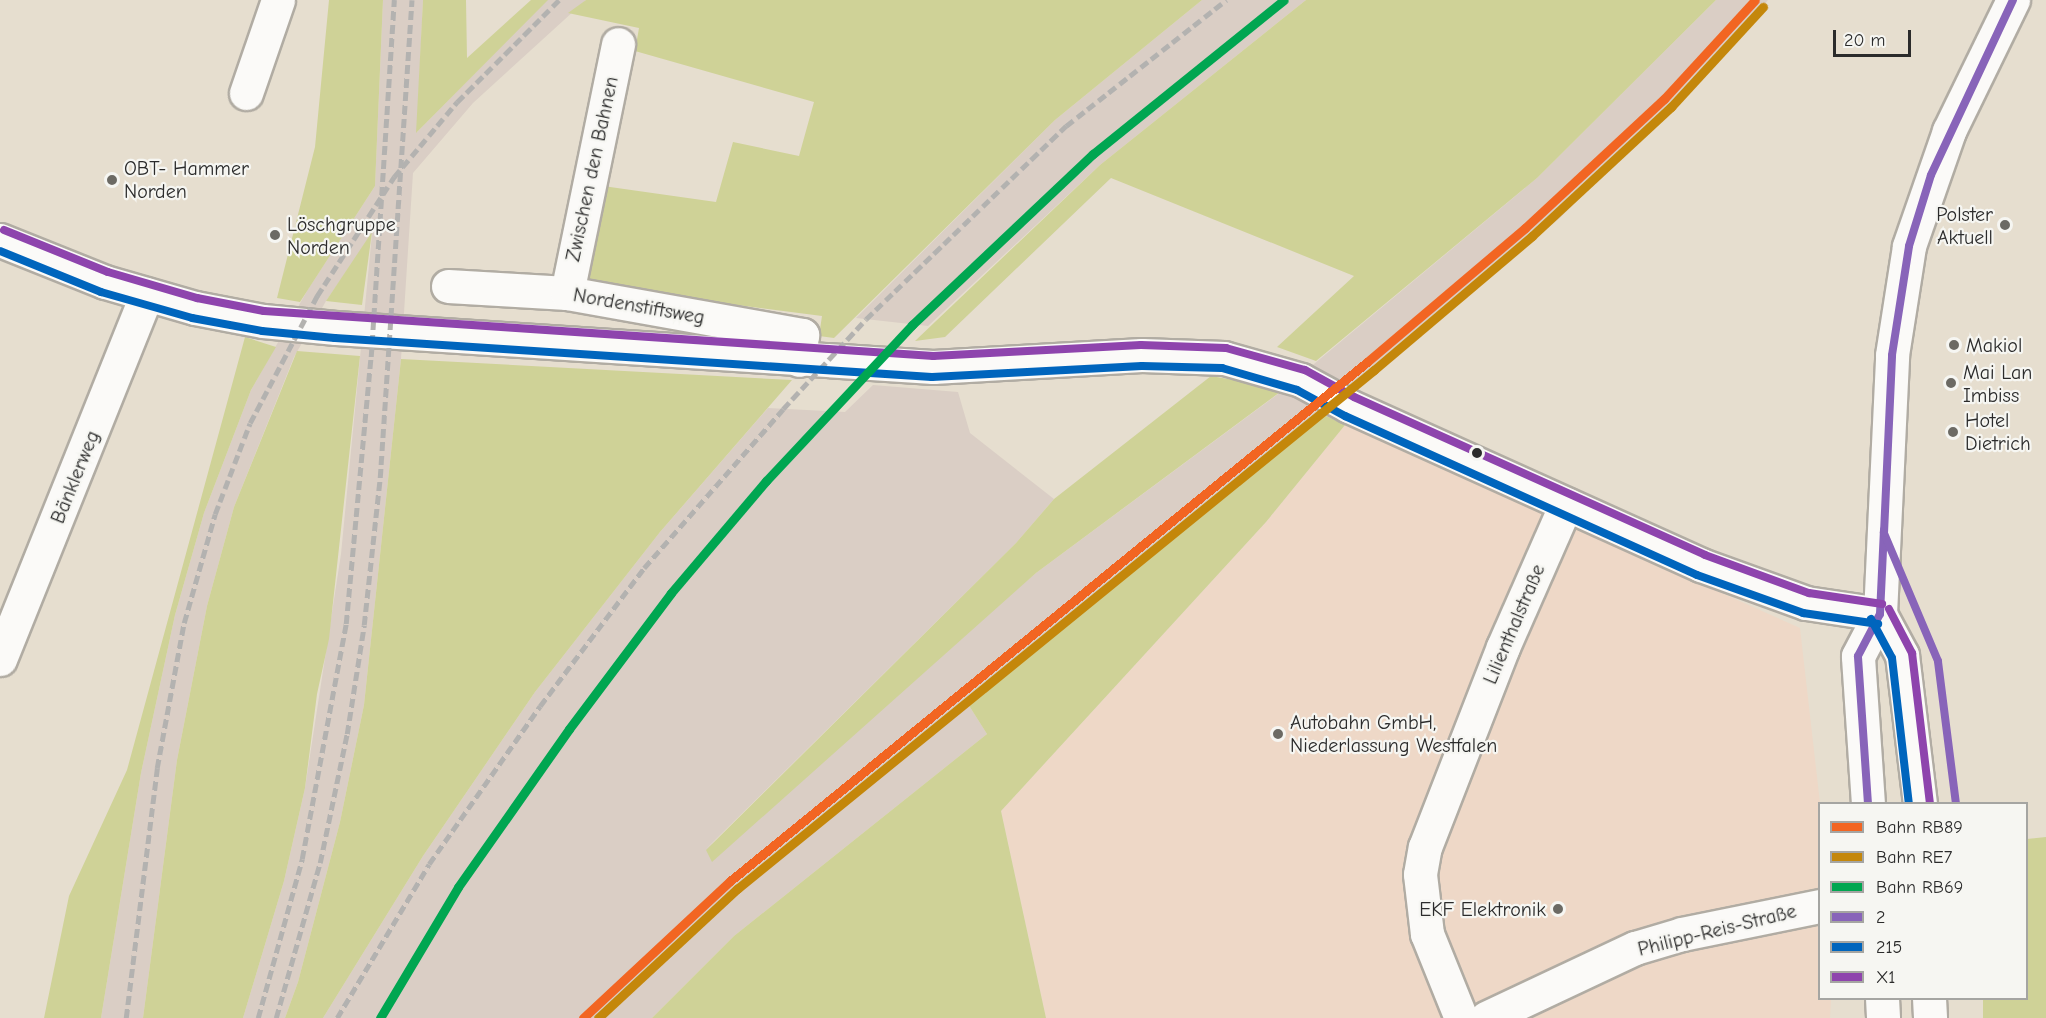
<!DOCTYPE html>
<meta charset="utf-8">
<style>
body{margin:0}
#map{position:relative;width:2046px;height:1018px;overflow:hidden;background:#e6decf;font-family:"Comic Neue",sans-serif}
div>[style]{position:absolute}
.built>*{inset:0;background:#eed8c7}
.industrial>*{inset:0;background:#dacec5}
.green>*{inset:0;background:#cfd297}
.roads{filter:drop-shadow(2px 0 #b1aca3) drop-shadow(-2px 0 #b1aca3) drop-shadow(0 2px #b1aca3) drop-shadow(0 -2px #b1aca3)}
.minor>*{height:33px;margin:-16.5px;padding:0 16.5px;transform-origin:16.5px;border-radius:16.5px;background:#fbfaf8}
.major>*{height:33px;margin:-16.5px;padding:0 16.5px;transform-origin:16.5px;border-radius:16.5px;background:#fbfaf8}
.rail>*{height:4.5px;margin-top:-2.25px;transform-origin:0;background:repeating-linear-gradient(90deg,#b3b2b0 0 9px,transparent 0 13.5px)}
.bus-1>*{height:8px;margin:-4px;padding:0 4px;transform-origin:4px;border-radius:4px;background:#8864b9}
.bus-2>*{height:8px;margin:-4px;padding:0 4px;transform-origin:4px;border-radius:4px;background:#0065bd}
.bus-3>*{height:8px;margin:-4px;padding:0 4px;transform-origin:4px;border-radius:4px;background:#8e44ad}
.rail-1>*{height:9px;margin:-4.5px;padding:0 4.5px;transform-origin:4.5px;border-radius:4.5px;background:#f26522}
.rail-2>*{height:9px;margin:-4.5px;padding:0 4.5px;transform-origin:4.5px;border-radius:4.5px;background:#c4870b}
.rail-3>*{height:9px;margin:-4.5px;padding:0 4.5px;transform-origin:4.5px;border-radius:4.5px;background:#00a651}
.dots>*{width:16px;height:16px;translate:-50% -50%;box-sizing:border-box;border:3px solid #f6f6f2;border-radius:50%}
span{translate:-50% -50%;white-space:nowrap;text-align:center;line-height:1.15;-webkit-text-stroke:4.5px #f6f6f2;paint-order:stroke}
.poi-label{font-size:20px;color:#2b2b2b}
.left{translate:0 -50%;text-align:left}
.right{translate:-100% -50%;text-align:right}
.street-label{font-size:20px;color:#2b2b2b}
.legend{position:absolute;left:1818px;top:802px;width:210px;height:198px;box-sizing:border-box;background:#f6f6f2;border:2px solid #a5a5a2;margin:0;padding:8px 10px;list-style:none;font-size:18px;color:#2b2b2b}
.legend li{display:flex;align-items:center;gap:12px;height:30px}
.legend b{width:30px;border:2px solid #a5a5a2}
.scale{position:absolute;left:1833px;top:30px;width:78px;height:27px;box-sizing:border-box;border:3px solid #2b2b2b;border-top:0;padding-left:8px;font-size:18px;line-height:21px;white-space:nowrap;color:#2b2b2b;-webkit-text-stroke:4px #f6f6f2;paint-order:stroke}
</style>
<div id="map">
<div class="built">
<i style="clip-path:polygon(1345px 425px,1800px 628px,1820px 803px,1820px 998px,1831px 999px,1830px 1018px,1046px 1018px,1001px 811px,1266px 522px)"></i>
</div>
<div class="industrial">
<i style="clip-path:polygon(383px 0,423px 0,417px 132px,547px 0,586px 0,473px 103px,413px 173px,401px 359px,364px 705px,340px 822px,298px 982px,285px 1018px,243px 1018px,284px 881px,305px 788px,341px 554px,372px 234px,326px 301px,294px 357px,234px 507px,207px 606px,177px 760px,143px 1018px,101px 1018px,141px 773px,175px 615px,204px 513px,251px 390px,307px 291px,375px 186px)"></i>
<i style="clip-path:polygon(1202px 0,1306px 0,1100px 165px,928px 326px,856px 318px,1055px 120px)"></i>
<i style="clip-path:polygon(1716px 0,1768px 0,1743px 31px,1560px 218px,968px 704px,987px 734px,734px 936px,652px 1018px,323px 1018px,423px 856px,535px 692px,660px 532px,768px 408px,845px 412px,873px 385px,958px 392px,970px 433px,1054px 499px,1016px 543px,706px 849px,1036px 573px,1278px 394px,1537px 178px)"></i>
</div>
<div class="green">
<i style="clip-path:polygon(329px 0,383px 0,375px 186px,300px 302px,277px 298px,315px 147px)"></i>
<i style="clip-path:polygon(423px 0,466px 0,467px 58px,531px 0,548px 0,416px 133px)"></i>
<i style="clip-path:polygon(586px 0,1202px 0,1055px 120px,834px 338px,819px 336px,822px 316px,584px 285px,603px 186px,716px 202px,733px 142px,799px 156px,814px 102px,635px 51px,639px 28px,568px 13px)"></i>
<i style="clip-path:polygon(1306px 0,1716px 0,1537px 178px,1316px 361px,1277px 347px,1354px 276px,1111px 178px,945px 337px,915px 341px,1100px 165px)"></i>
<i style="clip-path:polygon(372px 232px,362px 305px,326px 301px)"></i>
<i style="clip-path:polygon(245px 337px,276px 347px,251px 390px,204px 513px,175px 615px,141px 773px,101px 1018px,44px 1018px,69px 896px,127px 770px)"></i>
<i style="clip-path:polygon(297px 351px,360px 356px,329px 639px,317px 694px,305px 788px,284px 881px,243px 1018px,143px 1018px,177px 760px,207px 606px,234px 507px)"></i>
<i style="clip-path:polygon(401px 359px,792px 380px,660px 532px,535px 692px,423px 856px,323px 1018px,285px 1018px,298px 982px,340px 822px,364px 705px)"></i>
<i style="clip-path:polygon(1211px 376px,1284px 389px,1036px 573px,712px 862px,706px 850px,1016px 543px,1054px 499px)"></i>
<i style="clip-path:polygon(1324px 415px,1345px 425px,1266px 522px,1001px 811px,1046px 1018px,652px 1018px,734px 936px,987px 734px,968px 704px)"></i>
<i style="clip-path:polygon(2046px 837px,2046px 1018px,1983px 1018px,1983px 999px,2026px 998px,2027px 839px)"></i>
</div>
<div class="roads">
<div class="minor">
<i style="left:246px;top:93px;width:98px;rotate:-71deg"></i>
<i style="left:0;top:240px;width:113px;rotate:21.8deg"></i>
<i style="left:105px;top:282px;width:94px;rotate:16.1deg"></i>
<i style="left:195px;top:308px;width:69px;rotate:10.8deg"></i>
<i style="left:263px;top:321px;width:73px;rotate:5.5deg"></i>
<i style="left:336px;top:328px;width:598px;rotate:3.74deg"></i>
<i style="left:933px;top:367px;width:209px;rotate:-3.3deg"></i>
<i style="left:1142px;top:355px;width:82px;rotate:2.1deg"></i>
<i style="left:1224px;top:358px;width:80px;rotate:15.9deg"></i>
<i style="left:1301px;top:380px;width:55px;rotate:28.4deg"></i>
<i style="left:1349px;top:406px;width:386px;rotate:24.3deg"></i>
<i style="left:1701px;top:565px;width:112px;rotate:19.9deg"></i>
<i style="left:1806px;top:603px;width:75px;rotate:8.5deg"></i>
<i style="left:448px;top:286px;width:119px;rotate:3.4deg"></i>
<i style="left:567px;top:293px;width:239px;rotate:10.1deg"></i>
<i style="left:802px;top:335px;width:25px;rotate:97deg"></i>
<i style="left:567px;top:293px;width:254px;rotate:-78.4deg"></i>
<i style="left:0;top:659px;width:393px;rotate:-68.1deg"></i>
<i style="left:1461px;top:1018px;width:91px;rotate:-112deg"></i>
<i style="left:1427px;top:934px;width:60px;rotate:-96.7deg"></i>
<i style="left:1420px;top:874px;width:27px;rotate:-80deg"></i>
<i style="left:1425px;top:847px;width:215px;rotate:-68.7deg"></i>
<i style="left:1503px;top:647px;width:156px;rotate:-66.2deg"></i>
<i style="left:1486px;top:1018px;width:165px;rotate:-25.2deg"></i>
<i style="left:1635px;top:948px;width:49px;rotate:-16.6deg"></i>
<i style="left:1682px;top:934px;width:141px;rotate:-11.5deg"></i>
</div>
<div class="major">
<i style="left:1880px;top:614px;width:47px;rotate:61.8deg"></i>
<i style="left:1902px;top:655px;width:150px;rotate:83.1deg"></i>
<i style="left:1868px;top:804px;width:148px;rotate:-93.9deg"></i>
<i style="left:1858px;top:656px;width:47px;rotate:-62.4deg"></i>
<i style="left:1880px;top:614px;width:259px;rotate:-87.3deg"></i>
<i style="left:1892px;top:355px;width:110px;rotate:-81.1deg"></i>
<i style="left:1909px;top:246px;width:122px;rotate:-70.8deg"></i>
<i style="left:1949px;top:131px;width:146px;rotate:-64deg"></i>
<i style="left:1882px;top:998px;width:20px;rotate:87deg"></i>
<i style="left:1929px;top:998px;width:20px;rotate:87deg"></i>
</div>
</div>
<div class="rail">
<i style="left:126px;top:1018px;width:252px;rotate:-82.9deg"></i>
<i style="left:157px;top:768px;width:147px;rotate:-79.5deg"></i>
<i style="left:184px;top:623px;width:113px;rotate:-74.1deg"></i>
<i style="left:215px;top:514px;width:97px;rotate:-69deg"></i>
<i style="left:250px;top:423px;width:144px;rotate:-62.2deg"></i>
<i style="left:317px;top:296px;width:142px;rotate:-57.1deg"></i>
<i style="left:394px;top:177px;width:98px;rotate:-50deg"></i>
<i style="left:457px;top:102px;width:144px;rotate:-45deg"></i>
<i style="left:258px;top:1018px;width:165px;rotate:-74.5deg"></i>
<i style="left:302px;top:859px;width:239px;rotate:-79.4deg"></i>
<i style="left:346px;top:624px;width:268px;rotate:-84.7deg"></i>
<i style="left:371px;top:357px;width:358px;rotate:-86.3deg"></i>
<i style="left:276px;top:1018px;width:161px;rotate:-74.2deg"></i>
<i style="left:320px;top:863px;width:132px;rotate:-78.2deg"></i>
<i style="left:347px;top:734px;width:110px;rotate:-81.1deg"></i>
<i style="left:364px;top:625px;width:148px;rotate:-83.8deg"></i>
<i style="left:380px;top:478px;width:479px;rotate:-86.2deg"></i>
<i style="left:337px;top:1018px;width:179px;rotate:-59.1deg"></i>
<i style="left:429px;top:864px;width:193px;rotate:-54.9deg"></i>
<i style="left:540px;top:706px;width:173px;rotate:-53deg"></i>
<i style="left:644px;top:568px;width:211px;rotate:-48.8deg"></i>
<i style="left:783px;top:409px;width:122px;rotate:-47.3deg"></i>
<i style="left:866px;top:319px;width:278px;rotate:-44deg"></i>
<i style="left:1066px;top:126px;width:204px;rotate:-38.2deg"></i>
</div>
<div class="bus-1">
<i style="left:1868px;top:804px;width:148px;rotate:-93.9deg"></i>
<i style="left:1858px;top:656px;width:47px;rotate:-62.4deg"></i>
<i style="left:1880px;top:614px;width:84px;rotate:-87.3deg"></i>
<i style="left:1956px;top:804px;width:144px;rotate:-97.2deg"></i>
<i style="left:1938px;top:661px;width:139px;rotate:-112.9deg"></i>
<i style="left:1884px;top:533px;width:178px;rotate:-87.4deg"></i>
<i style="left:1892px;top:355px;width:110px;rotate:-81.1deg"></i>
<i style="left:1909px;top:246px;width:74px;rotate:-72.8deg"></i>
<i style="left:1931px;top:175px;width:193px;rotate:-64.9deg"></i>
</div>
<div class="bus-2">
<i style="left:0;top:251px;width:109px;rotate:22.1deg"></i>
<i style="left:101px;top:292px;width:95px;rotate:15.9deg"></i>
<i style="left:192px;top:318px;width:71px;rotate:10.5deg"></i>
<i style="left:262px;top:331px;width:73px;rotate:5.5deg"></i>
<i style="left:335px;top:338px;width:598px;rotate:3.74deg"></i>
<i style="left:932px;top:377px;width:210px;rotate:-3deg"></i>
<i style="left:1142px;top:366px;width:80px;rotate:1.4deg"></i>
<i style="left:1222px;top:368px;width:78px;rotate:16.3deg"></i>
<i style="left:1297px;top:390px;width:55px;rotate:28.4deg"></i>
<i style="left:1345px;top:416px;width:386px;rotate:24.3deg"></i>
<i style="left:1697px;top:575px;width:113px;rotate:19.7deg"></i>
<i style="left:1803px;top:613px;width:76px;rotate:8.3deg"></i>
<i style="left:1871px;top:619px;width:44px;rotate:61.7deg"></i>
<i style="left:1892px;top:658px;width:147px;rotate:83.4deg"></i>
</div>
<div class="bus-3">
<i style="left:4px;top:230px;width:112px;rotate:22deg"></i>
<i style="left:108px;top:272px;width:93px;rotate:16.3deg"></i>
<i style="left:197px;top:298px;width:68px;rotate:11deg"></i>
<i style="left:264px;top:311px;width:671px;rotate:3.85deg"></i>
<i style="left:933px;top:356px;width:208px;rotate:-3deg"></i>
<i style="left:1141px;top:345px;width:85px;rotate:2deg"></i>
<i style="left:1226px;top:348px;width:82px;rotate:15.6deg"></i>
<i style="left:1305px;top:370px;width:56px;rotate:28.9deg"></i>
<i style="left:1354px;top:397px;width:385px;rotate:24.2deg"></i>
<i style="left:1705px;top:555px;width:111px;rotate:20.1deg"></i>
<i style="left:1809px;top:593px;width:74px;rotate:8.6deg"></i>
<i style="left:1889px;top:609px;width:50px;rotate:62.4deg"></i>
<i style="left:1912px;top:653px;width:151px;rotate:83.2deg"></i>
</div>
<div class="rail-1">
<i style="left:583px;top:1018px;width:201px;rotate:-43deg"></i>
<i style="left:730px;top:881px;width:822px;rotate:-39.17deg"></i>
<i style="left:1367px;top:362px;width:207px;rotate:-40.3deg"></i>
<i style="left:1525px;top:228px;width:190px;rotate:-42.9deg"></i>
<i style="left:1664px;top:99px;width:134px;rotate:-47.4deg"></i>
</div>
<div class="rail-2">
<i style="left:598px;top:1018px;width:190px;rotate:-42.9deg"></i>
<i style="left:737px;top:889px;width:822px;rotate:-39.17deg"></i>
<i style="left:1374px;top:370px;width:207px;rotate:-40.3deg"></i>
<i style="left:1532px;top:236px;width:190px;rotate:-42.9deg"></i>
<i style="left:1671px;top:107px;width:136px;rotate:-47.4deg"></i>
</div>
<div class="rail-3">
<i style="left:380px;top:1018px;width:152px;rotate:-59.2deg"></i>
<i style="left:458px;top:887px;width:193px;rotate:-54.9deg"></i>
<i style="left:569px;top:729px;width:170px;rotate:-53.1deg"></i>
<i style="left:671px;top:593px;width:147px;rotate:-49.7deg"></i>
<i style="left:766px;top:481px;width:214px;rotate:-46.9deg"></i>
<i style="left:912px;top:325px;width:249px;rotate:-43.4deg"></i>
<i style="left:1093px;top:154px;width:245px;rotate:-38.9deg"></i>
</div>
<div class="dots">
<i style="left:112px;top:180px;background:#6c6a64"></i>
<i style="left:2005px;top:225px;background:#6c6a64"></i>
<i style="left:275px;top:235px;background:#6c6a64"></i>
<i style="left:1954px;top:345px;background:#6c6a64"></i>
<i style="left:1951px;top:383px;background:#6c6a64"></i>
<i style="left:1953px;top:432px;background:#6c6a64"></i>
<i style="left:1477px;top:453px;background:#2b2b2b"></i>
<i style="left:1278px;top:734px;background:#6c6a64"></i>
<i style="left:1558px;top:909px;background:#6c6a64"></i>
</div>
<div class="poi-label">
<span class="left" style="left:124px;top:180px">OBT- Hammer<br>Norden</span>
<span class="right" style="left:1993px;top:226px">Polster<br>Aktuell</span>
<span class="left" style="left:287px;top:236px">Löschgruppe<br>Norden</span>
<span class="left" style="left:1966px;top:345px">Makiol</span>
<span class="left" style="left:1963px;top:384px">Mai Lan<br>Imbiss</span>
<span class="left" style="left:1965px;top:432px">Hotel<br>Dietrich</span>
<span class="left" style="left:1290px;top:734px">Autobahn GmbH,<br>Niederlassung Westfalen</span>
<span class="right" style="left:1546px;top:909px">EKF Elektronik</span>
</div>
<div class="street-label">
<span style="left:592px;top:169px;rotate:-78deg">Zwischen den Bahnen</span>
<span style="left:639px;top:306px;rotate:10deg">Nordenstiftsweg</span>
<span style="left:75px;top:477px;rotate:-68deg">Bänklerweg</span>
<span style="left:1514px;top:624px;rotate:-67deg">Lilienthalstraße</span>
<span style="left:1717px;top:930px;rotate:-14deg">Philipp-Reis-Straße</span>
</div>
<ul class="legend">
<li><b style="height:8px;background:#f26522"></b>Bahn RB89</li>
<li><b style="height:8px;background:#c4870b"></b>Bahn RE7</li>
<li><b style="height:8px;background:#00a651"></b>Bahn RB69</li>
<li><b style="height:8px;background:#8864b9"></b>2</li>
<li><b style="height:8px;background:#0065bd"></b>215</li>
<li><b style="height:8px;background:#8e44ad"></b>X1</li>
</ul>
<div class="scale">20 m</div>
</div>
